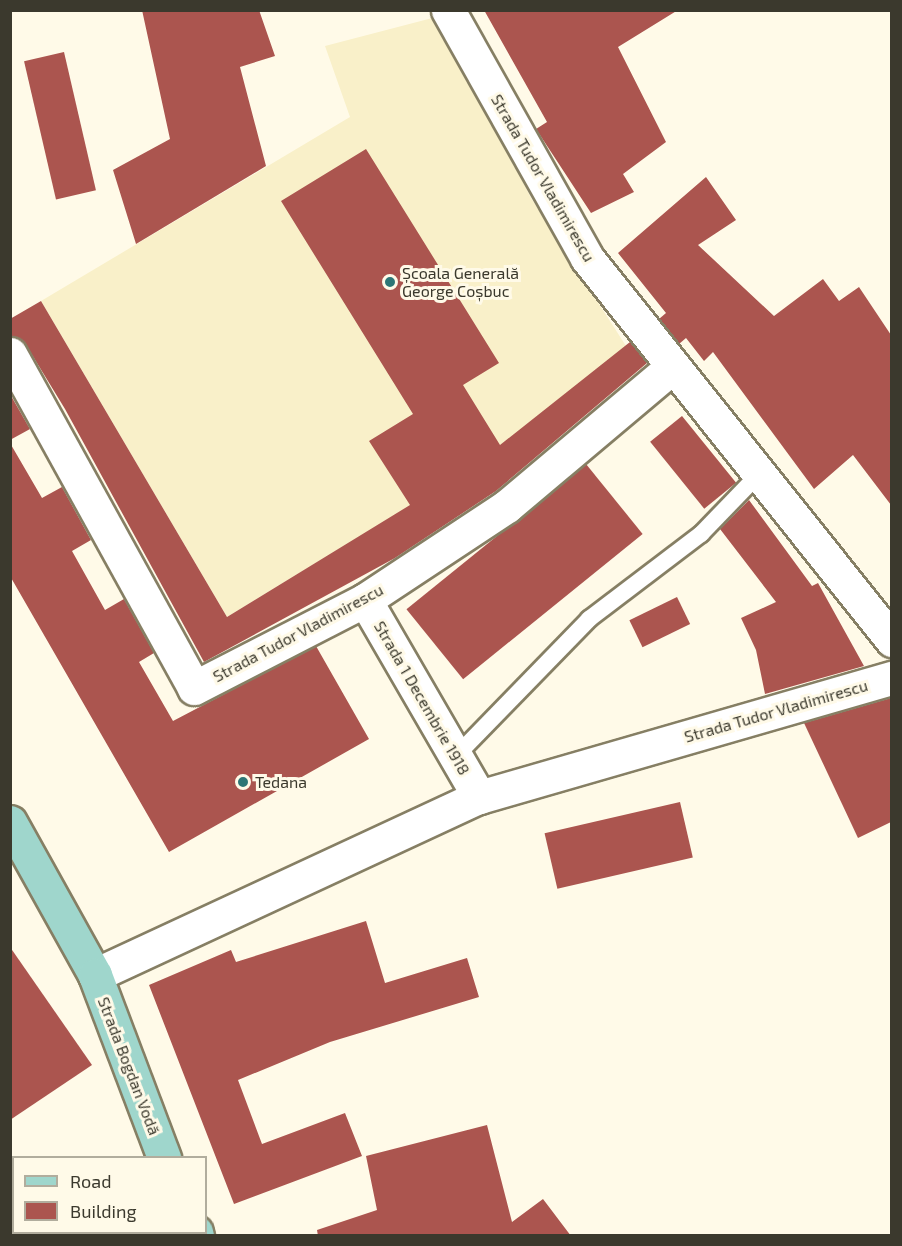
<!DOCTYPE html>
<meta charset="utf-8">
<style>
body{margin:0}
#map{position:relative;width:902px;height:1246px;overflow:hidden;background:#fffae8;font-family:"Exo 2",sans-serif}
div>[style]{position:absolute}
.built>*{inset:0;background:#f9f0c9}
.green>*{inset:0;background:#b5e0a5}
.building>*{inset:0;background:#ab554f;transform-origin:0 0}
.roads{filter:drop-shadow(2px 0 #867f64) drop-shadow(-2px 0 #867f64) drop-shadow(0 2px #867f64) drop-shadow(0 -2px #867f64)}
.lane>*{height:16px;margin:-8px;padding:0 8px;transform-origin:8px;border-radius:8px;background:#fff}
.street>*{height:33px;margin:-16.5px;padding:0 16.5px;transform-origin:16.5px;border-radius:16.5px;background:#fff}
.primary>*{height:33px;margin:-16.5px;padding:0 16.5px;transform-origin:16.5px;border-radius:16.5px;background:#9fd6cc}
.dots>*{width:16px;height:16px;translate:-50% -50%;box-sizing:border-box;border:3px solid #fffae8;border-radius:50%}
span{translate:-50% -50%;white-space:nowrap;text-align:center;line-height:1.15;-webkit-text-stroke:6px #fffae8;paint-order:stroke}
.street-label{font-size:16px;color:#3b392d}
.poi-label{font-size:16px;color:#3b392d}
.left{translate:0 -50%;text-align:left}
.frame{position:absolute;inset:0;border:12px solid #3b392d;pointer-events:none}
.legend{position:absolute;left:12px;top:1156px;width:195px;height:78px;box-sizing:border-box;background:#fffae8;border:2px solid #b1ad9d;margin:0;padding:8px 10px;list-style:none;font-size:18px;color:#3b392d}
.legend li{display:flex;align-items:center;gap:12px;height:30px}
.legend b{width:30px;border:2px solid #b1ad9d}
</style>
<div id="map">
<div class="built">
<i style="clip-path:polygon(440px 16px,531px 198px,626px 346px,472px 468px,227px 617px,41px 301px,350px 117px,325px 46px)"></i>
</div>
<div class="green">
<i style="clip-path:polygon(116px 1232px,167px 1233px,169px 1235px,111px 1235px)"></i>
</div>
<div class="building">
<i style="clip-path:polygon(142px 10px,259px 10px,275px 56px,240px 67px,266px 166px,136px 244px,113px 170px,170px 139px)"></i>
<i style="clip-path:polygon(484px 10px,678px 10px,618px 47px,666px 142px,623px 174px,634px 192px,591px 213px,536px 129px,547px 122px)"></i>
<i style="left:64px;top:52px;width:142px;height:41px;rotate:77deg"></i>
<i style="clip-path:polygon(366px 149px,499px 363px,463px 385px,500px 445px,630px 342px,647px 363px,496px 491px,395px 558px,204px 662px,65px 409px,26px 345px,10px 335px,10px 319px,41px 301px,227px 617px,410px 505px,369px 441px,413px 414px,281px 201px)"></i>
<i style="clip-path:polygon(706px 177px,736px 220px,698px 245px,774px 316px,823px 279px,839px 301px,859px 287px,891px 335px,891px 505px,853px 455px,814px 489px,713px 352px,704px 361px,686px 338px,679px 344px,659px 319px,666px 313px,618px 253px)"></i>
<i style="clip-path:polygon(10px 394px,30px 429px,10px 440px)"></i>
<i style="left:682px;top:416px;width:86px;height:41px;rotate:51deg"></i>
<i style="clip-path:polygon(10px 443px,42px 498px,62px 487px,91px 540px,72px 551px,105px 610px,124px 599px,154px 653px,139px 662px,173px 721px,316px 646px,369px 739px,169px 852px,10px 576px)"></i>
<i style="left:586px;top:464px;width:90px;height:231px;rotate:51deg"></i>
<i style="clip-path:polygon(749px 500px,812px 586px,818px 583px,864px 666px,765px 694px,756px 650px,741px 618px,776px 602px,720px 529px)"></i>
<i style="left:677px;top:597px;width:30px;height:53px;rotate:64deg"></i>
<i style="clip-path:polygon(891px 698px,891px 822px,858px 838px,804px 723px)"></i>
<i style="left:680px;top:802px;width:57px;height:139px;rotate:77deg"></i>
<i style="clip-path:polygon(366px 921px,385px 983px,467px 958px,479px 997px,330px 1042px,238px 1080px,262px 1144px,345px 1113px,362px 1156px,234px 1204px,149px 985px,231px 950px,236px 962px)"></i>
<i style="clip-path:polygon(10px 947px,92px 1065px,10px 1120px)"></i>
<i style="clip-path:polygon(487px 1125px,512px 1222px,543px 1199px,571px 1236px,318px 1236px,317px 1230px,377px 1210px,366px 1156px)"></i>
</div>
<div class="roads">
<div class="lane">
<i style="left:456px;top:756px;width:191px;rotate:-45.8deg"></i>
<i style="left:589px;top:619px;width:141px;rotate:-37.2deg"></i>
<i style="left:701px;top:534px;width:83px;rotate:-46deg"></i>
</div>
<div class="street">
<i style="left:448px;top:10px;width:284px;rotate:60.7deg"></i>
<i style="left:587px;top:258px;width:489px;rotate:51.4deg"></i>
<i style="left:10px;top:354px;width:381px;rotate:61.1deg"></i>
<i style="left:194px;top:688px;width:192px;rotate:-27.2deg"></i>
<i style="left:365px;top:600px;width:170px;rotate:-33.5deg"></i>
<i style="left:507px;top:506px;width:217px;rotate:-40.1deg"></i>
<i style="left:365px;top:600px;width:228px;rotate:59.9deg"></i>
<i style="left:95px;top:975px;width:423px;rotate:-24.9deg"></i>
<i style="left:479px;top:797px;width:430px;rotate:-16.1deg"></i>
</div>
<div class="primary">
<i style="left:10px;top:822px;width:175px;rotate:60.9deg"></i>
<i style="left:95px;top:975px;width:196px;rotate:69.3deg"></i>
<i style="left:10px;top:1184px;width:6px;rotate:51deg"></i>
<i style="left:43px;top:1232px;width:4px;rotate:63deg"></i>
<i style="left:196px;top:1232px;width:4px;rotate:76deg"></i>
</div>
</div>
<div class="dots">
<i style="left:390px;top:282px;background:#2d7676"></i>
<i style="left:243px;top:782px;background:#2d7676"></i>
</div>
<div class="street-label">
<span style="left:543px;top:178px;rotate:60deg">Strada Tudor Vladimirescu</span>
<span style="left:298px;top:633px;rotate:-28deg">Strada Tudor Vladimirescu</span>
<span style="left:422px;top:698px;rotate:60deg">Strada 1 Decembrie 1918</span>
<span style="left:776px;top:711px;rotate:-16deg">Strada Tudor Vladimirescu</span>
<span style="left:129px;top:1066px;rotate:69deg">Strada Bogdan Vodă</span>
</div>
<div class="poi-label">
<span class="left" style="left:402px;top:282px">Școala Generală<br>George Coșbuc</span>
<span class="left" style="left:255px;top:782px">Tedana</span>
</div>
<div class="frame"></div>
<ul class="legend">
<li><b style="height:8px;background:#9fd6cc"></b>Road</li>
<li><b style="height:16px;background:#ab554f"></b>Building</li>
</ul>
</div>
